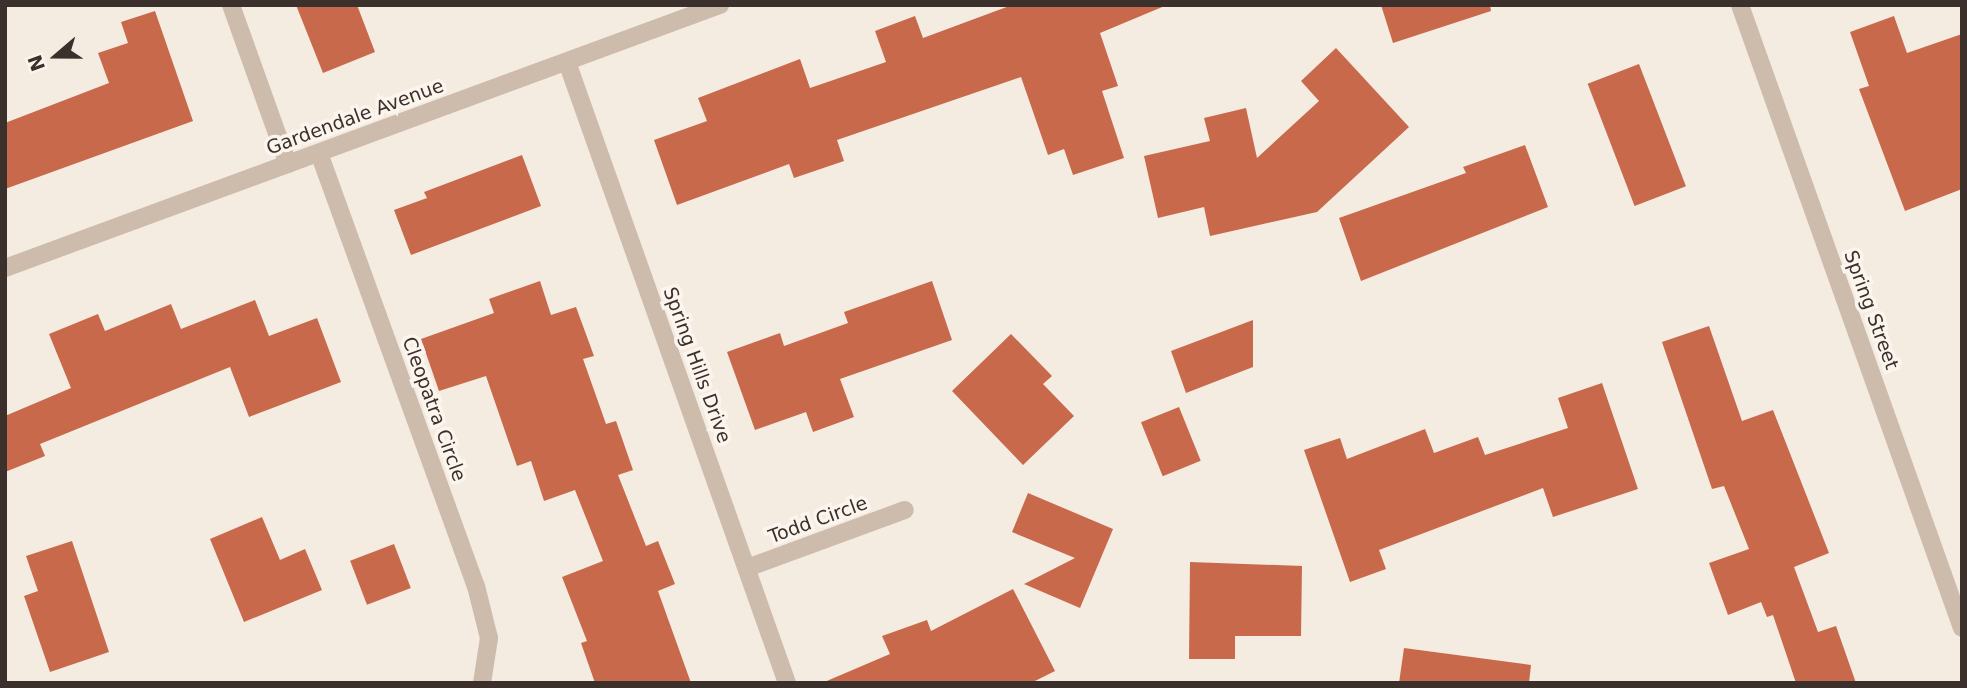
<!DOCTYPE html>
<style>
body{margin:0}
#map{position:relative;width:1967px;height:688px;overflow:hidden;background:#f4ebe1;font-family:"DejaVu Sans",sans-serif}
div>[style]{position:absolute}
.building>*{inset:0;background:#c8694b;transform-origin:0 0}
.minor>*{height:18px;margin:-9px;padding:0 9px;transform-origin:9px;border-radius:9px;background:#cdbbac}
span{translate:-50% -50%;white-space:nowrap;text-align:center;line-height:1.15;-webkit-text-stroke:7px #fbf5ee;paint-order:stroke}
.street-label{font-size:19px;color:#3b302b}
.frame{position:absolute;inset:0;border:7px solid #3b302b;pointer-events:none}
.north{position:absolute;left:21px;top:21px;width:70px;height:70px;-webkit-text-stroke:5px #fbf5ee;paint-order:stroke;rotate:250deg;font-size:19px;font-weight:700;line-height:28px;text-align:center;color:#3b302b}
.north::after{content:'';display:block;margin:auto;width:24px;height:32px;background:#3b302b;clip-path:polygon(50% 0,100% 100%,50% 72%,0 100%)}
</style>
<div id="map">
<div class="building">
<i style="clip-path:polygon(296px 5px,357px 5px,375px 52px,323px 73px)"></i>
<i style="clip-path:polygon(1012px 5px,1167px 5px,1100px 33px,1118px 86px,1102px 91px,1124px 158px,1073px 175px,1064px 149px,1048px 155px,1021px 77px,837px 140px,844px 161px,794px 178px,789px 164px,677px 205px,654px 140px,707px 121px,698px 98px,800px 59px,810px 88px,886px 62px,875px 31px,915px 16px,923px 38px)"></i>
<i style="clip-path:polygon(1381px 5px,1490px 5px,1491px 11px,1393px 43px)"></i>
<i style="clip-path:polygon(155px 11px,193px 121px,5px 189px,5px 123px,109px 83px,98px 53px,128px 43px,121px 22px)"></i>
<i style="clip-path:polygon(1894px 16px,1907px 53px,1962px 34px,1962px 189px,1905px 211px,1859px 89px,1869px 86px,1850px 32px)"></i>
<i style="clip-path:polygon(1336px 48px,1409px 127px,1317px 212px,1210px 236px,1204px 207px,1158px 218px,1144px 156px,1210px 141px,1204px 118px,1246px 108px,1257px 158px,1319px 101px,1301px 81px)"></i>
<i style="left:1639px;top:64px;width:131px;height:55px;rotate:69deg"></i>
<i style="clip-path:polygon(1525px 145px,1548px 207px,1361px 281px,1339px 218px,1466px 173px,1463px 167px)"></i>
<i style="clip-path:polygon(522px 155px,541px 206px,411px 255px,394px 210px,427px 198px,424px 192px)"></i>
<i style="clip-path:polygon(540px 281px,551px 315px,576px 307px,594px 356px,583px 359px,606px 424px,616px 421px,633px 470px,618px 475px,646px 546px,658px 541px,675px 584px,658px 591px,691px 683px,595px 683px,581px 643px,587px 641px,562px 577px,603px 561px,575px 490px,544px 501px,531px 461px,517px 466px,486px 376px,439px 391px,421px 339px,494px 313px,489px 299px)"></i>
<i style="clip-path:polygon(932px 281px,952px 340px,840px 379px,854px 417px,813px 432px,806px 412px,755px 430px,727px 352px,780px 333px,784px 346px,848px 323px,844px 312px)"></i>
<i style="clip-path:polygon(255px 300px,269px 336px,317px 318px,341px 382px,249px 417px,230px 367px,40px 444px,45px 456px,5px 472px,5px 416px,71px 388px,49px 334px,98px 314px,105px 331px,171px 304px,181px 329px)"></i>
<i style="clip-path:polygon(1253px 320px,1253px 367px,1186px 393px,1171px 351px)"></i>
<i style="clip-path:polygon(1709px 326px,1742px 421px,1773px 410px,1829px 553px,1794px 567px,1818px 632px,1836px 626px,1856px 683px,1796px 683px,1773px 615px,1767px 617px,1761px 602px,1728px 615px,1709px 563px,1749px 549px,1724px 486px,1712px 489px,1662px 342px)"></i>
<i style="clip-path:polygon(1011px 334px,1052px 376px,1043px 384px,1074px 416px,1023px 465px,952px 391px)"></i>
<i style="clip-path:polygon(1602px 383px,1638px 489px,1553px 517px,1543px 488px,1379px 550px,1386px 569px,1350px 582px,1304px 450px,1340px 438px,1347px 459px,1425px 429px,1434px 453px,1478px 437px,1485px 455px,1568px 428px,1558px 398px)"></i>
<i style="left:1179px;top:407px;width:58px;height:41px;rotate:68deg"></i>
<i style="clip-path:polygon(1028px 493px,1113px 529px,1080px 608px,1024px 584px,1075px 558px,1012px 532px)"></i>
<i style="clip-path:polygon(262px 517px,280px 560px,305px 549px,322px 590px,244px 622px,210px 539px)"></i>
<i style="clip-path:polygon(72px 541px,109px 652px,50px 672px,24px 596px,38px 591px,26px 556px)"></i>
<i style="left:394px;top:544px;width:47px;height:47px;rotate:69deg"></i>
<i style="clip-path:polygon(1190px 562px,1302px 566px,1301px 636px,1235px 636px,1235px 659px,1189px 659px)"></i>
<i style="clip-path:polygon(1013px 589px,1055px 671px,1031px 683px,822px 683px,890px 654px,882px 636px,927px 620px,931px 631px)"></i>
<i style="clip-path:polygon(1404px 648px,1531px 665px,1529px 683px,1399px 683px)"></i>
</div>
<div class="minor">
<i style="left:231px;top:5px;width:169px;rotate:70.3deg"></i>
<i style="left:1740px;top:5px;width:661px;rotate:70.39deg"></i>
<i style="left:567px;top:62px;width:659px;rotate:70.49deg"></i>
<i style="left:319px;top:153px;width:461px;rotate:70.1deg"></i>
<i style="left:476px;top:586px;width:54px;rotate:76deg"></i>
<i style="left:489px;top:638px;width:46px;rotate:98.8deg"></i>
<i style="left:5px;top:268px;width:762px;rotate:-20.2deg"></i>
<i style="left:747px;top:568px;width:168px;rotate:-20.2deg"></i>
</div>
<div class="street-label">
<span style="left:355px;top:117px;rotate:-20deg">Gardendale Avenue</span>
<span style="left:1871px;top:310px;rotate:70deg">Spring Street</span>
<span style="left:697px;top:365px;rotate:70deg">Spring Hills Drive</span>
<span style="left:434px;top:409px;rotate:70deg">Cleopatra Circle</span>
<span style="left:818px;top:520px;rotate:-20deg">Todd Circle</span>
</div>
<div class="frame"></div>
<div class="north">N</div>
</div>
